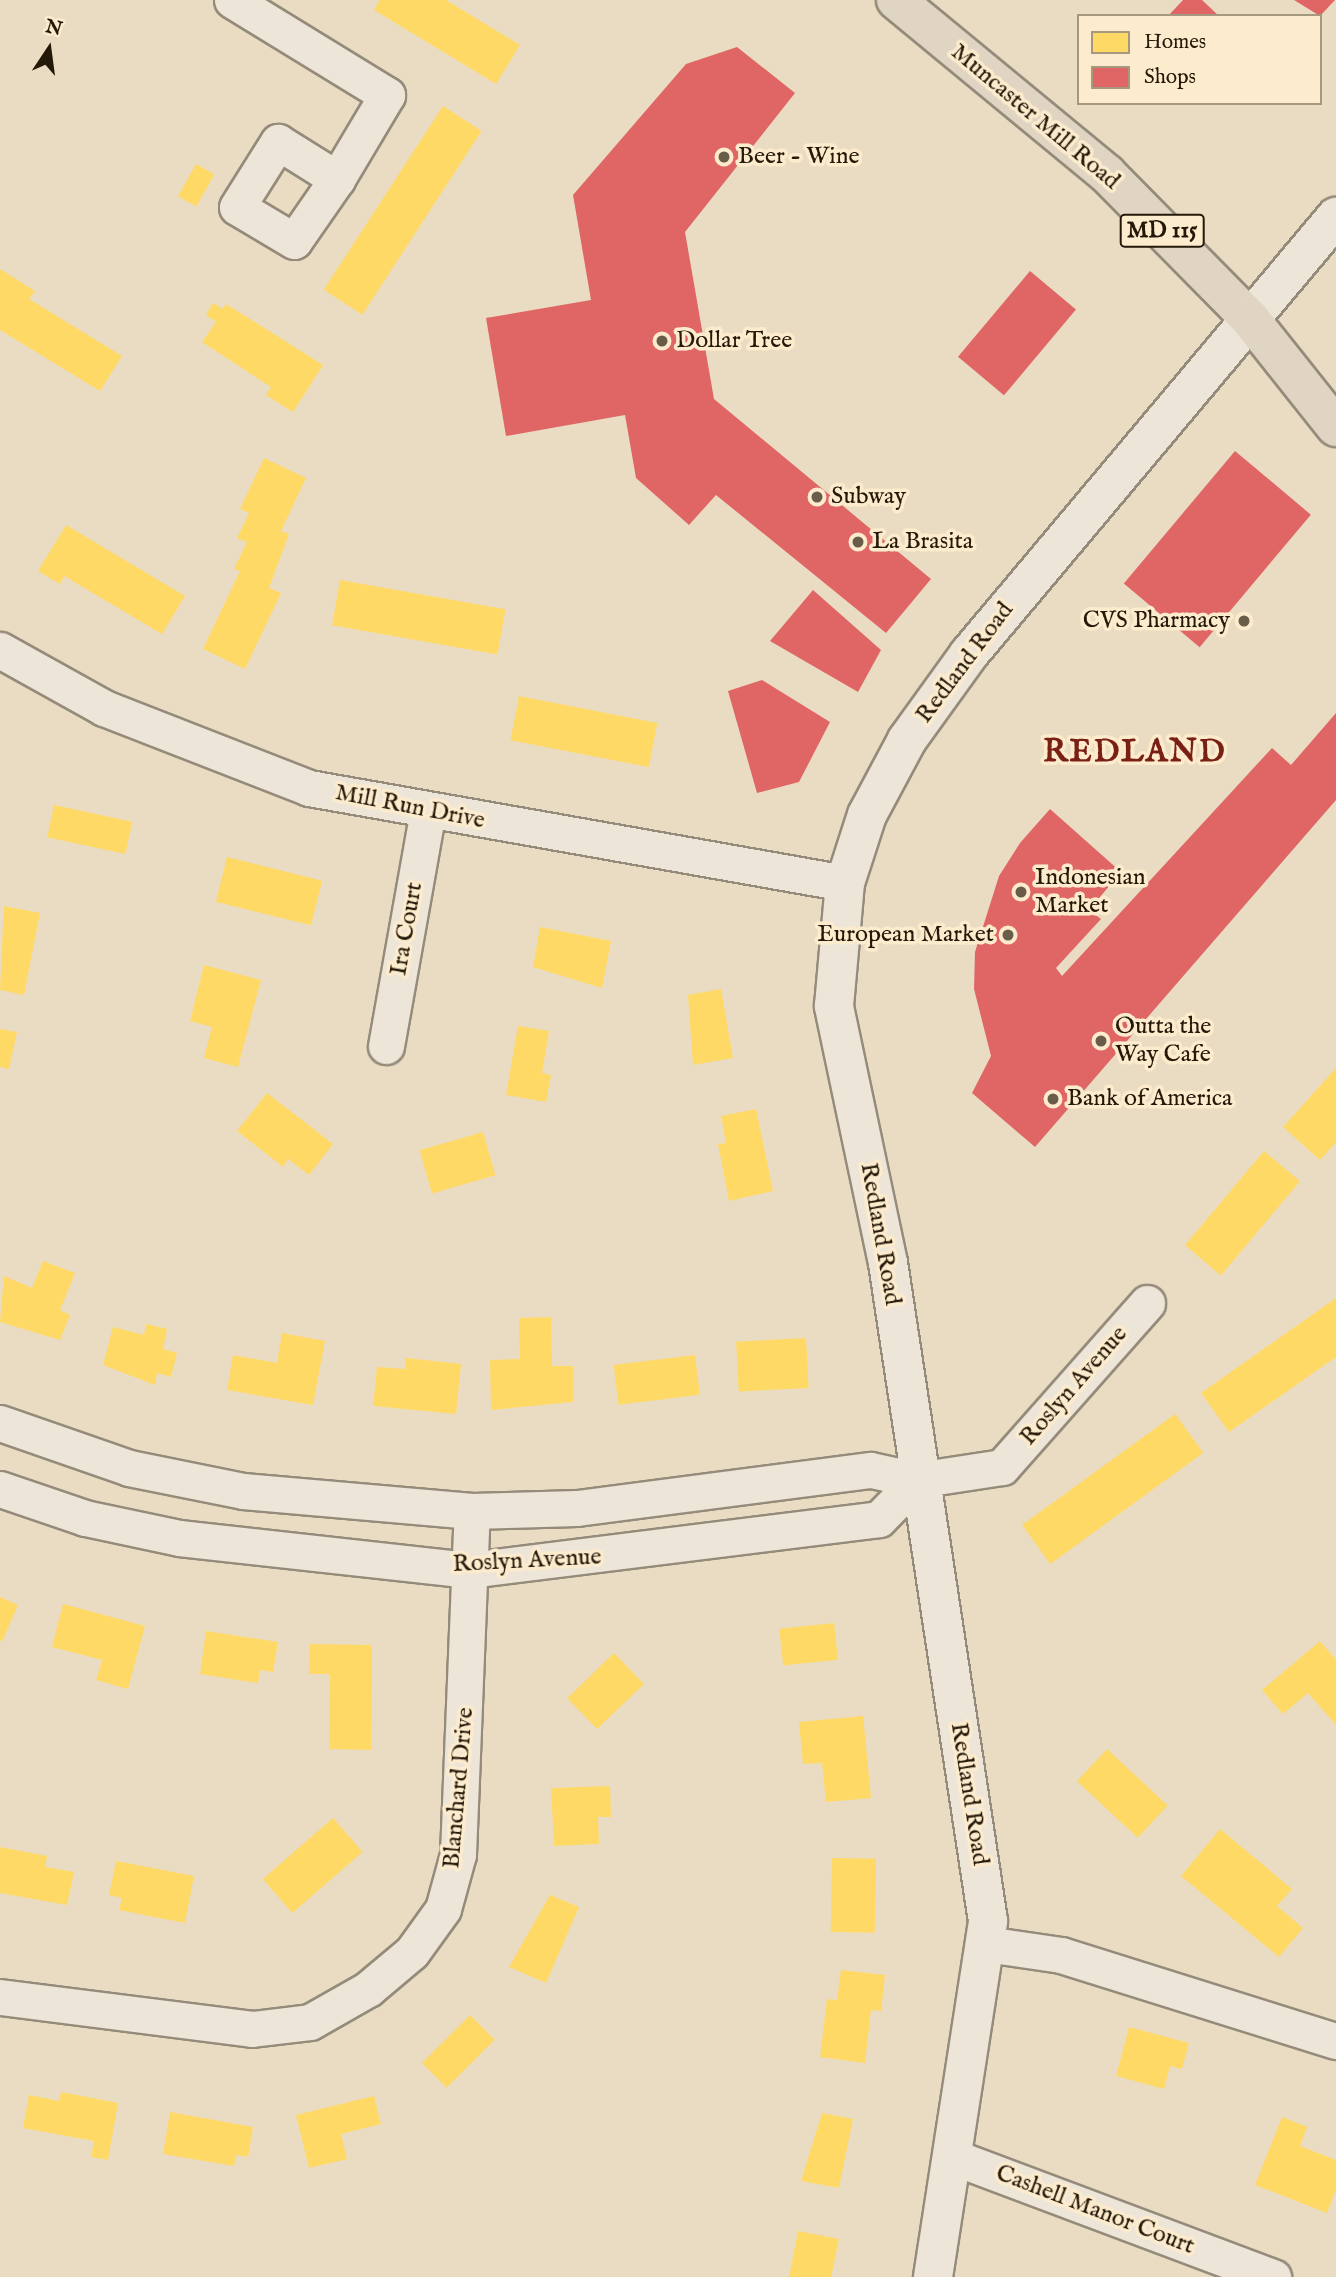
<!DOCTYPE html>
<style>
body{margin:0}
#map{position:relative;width:1336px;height:2277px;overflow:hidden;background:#eadcc2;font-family:"IM FELL English",serif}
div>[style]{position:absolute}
.homes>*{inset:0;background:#ffd966;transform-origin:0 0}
.shops>*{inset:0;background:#e06666;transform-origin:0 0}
.roads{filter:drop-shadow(2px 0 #948b7a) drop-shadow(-2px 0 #948b7a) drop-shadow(0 2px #948b7a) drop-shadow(0 -2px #948b7a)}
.street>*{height:35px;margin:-17.5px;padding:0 17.5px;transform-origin:17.5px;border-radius:17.5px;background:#ede5d8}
.secondary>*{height:38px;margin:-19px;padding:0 19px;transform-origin:19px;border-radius:19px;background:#ede5d8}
.primary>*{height:38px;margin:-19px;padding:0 19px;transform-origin:19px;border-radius:19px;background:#e0d5c3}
.dots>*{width:19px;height:19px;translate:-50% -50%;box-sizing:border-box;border:4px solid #fcebcd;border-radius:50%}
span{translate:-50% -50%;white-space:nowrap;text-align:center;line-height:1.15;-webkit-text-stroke:7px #fcebcd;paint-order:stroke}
.shield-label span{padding:2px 5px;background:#fcebcd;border:2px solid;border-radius:5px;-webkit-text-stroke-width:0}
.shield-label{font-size:23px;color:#241809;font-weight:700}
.street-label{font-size:24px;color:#241809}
.poi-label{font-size:24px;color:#241809}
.left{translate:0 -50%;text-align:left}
.right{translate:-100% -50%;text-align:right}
.district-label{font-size:32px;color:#7a1f14;font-weight:700;letter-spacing:2px}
.legend{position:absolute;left:1077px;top:14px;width:245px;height:91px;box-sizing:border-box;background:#fcebcd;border:2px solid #a6977f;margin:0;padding:9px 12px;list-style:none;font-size:21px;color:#241809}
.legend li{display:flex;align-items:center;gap:14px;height:35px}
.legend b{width:35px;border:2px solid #a6977f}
.north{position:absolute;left:14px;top:14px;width:70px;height:70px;-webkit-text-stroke:5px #fcebcd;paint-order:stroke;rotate:13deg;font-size:19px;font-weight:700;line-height:28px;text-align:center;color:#241809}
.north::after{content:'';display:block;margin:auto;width:24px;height:32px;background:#241809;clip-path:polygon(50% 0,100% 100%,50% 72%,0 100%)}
</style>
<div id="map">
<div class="homes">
<i style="clip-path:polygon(380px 0,446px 0,520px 45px,496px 84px,374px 10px)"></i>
<i style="left:443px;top:106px;width:46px;height:219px;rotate:33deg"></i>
<i style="left:196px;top:164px;width:21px;height:37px;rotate:29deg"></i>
<i style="clip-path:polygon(0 269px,35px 291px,29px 299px,122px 356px,100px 391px,0 330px)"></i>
<i style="clip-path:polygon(213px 303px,223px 309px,226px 304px,323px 365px,293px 412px,266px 395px,271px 387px,202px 342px,216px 322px,206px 315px)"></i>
<i style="clip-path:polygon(264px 458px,306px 478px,281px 531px,289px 534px,269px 588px,281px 593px,245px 669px,203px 649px,240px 571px,234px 569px,247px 542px,237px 538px,249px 513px,240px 509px)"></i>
<i style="clip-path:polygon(66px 525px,185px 596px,162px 634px,64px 576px,60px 584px,38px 571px)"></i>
<i style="left:340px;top:580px;width:168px;height:46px;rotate:10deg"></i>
<i style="left:519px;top:696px;width:141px;height:45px;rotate:11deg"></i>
<i style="left:54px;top:805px;width:80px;height:33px;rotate:12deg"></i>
<i style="left:227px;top:857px;width:98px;height:46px;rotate:14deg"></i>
<i style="clip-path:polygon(4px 906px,40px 913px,24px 995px,0 990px)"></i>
<i style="clip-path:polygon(540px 927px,611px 941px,602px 988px,533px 967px)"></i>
<i style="clip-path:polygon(204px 965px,261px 980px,238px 1067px,204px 1058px,212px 1027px,190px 1021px)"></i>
<i style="clip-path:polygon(721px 989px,733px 1058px,693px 1065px,688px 995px)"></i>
<i style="clip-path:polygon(518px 1026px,549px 1031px,542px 1073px,551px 1075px,546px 1102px,506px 1095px)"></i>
<i style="clip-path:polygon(0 1029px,17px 1032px,9px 1069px,0 1067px)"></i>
<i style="clip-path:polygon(1336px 1068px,1336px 1142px,1320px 1160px,1283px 1127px)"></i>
<i style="clip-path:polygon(267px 1093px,333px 1144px,309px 1175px,288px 1159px,283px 1167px,237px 1131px)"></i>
<i style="clip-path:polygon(756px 1109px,773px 1191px,729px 1201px,718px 1144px,726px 1143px,721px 1116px)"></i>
<i style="left:483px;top:1132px;width:45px;height:66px;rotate:74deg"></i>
<i style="left:1264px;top:1151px;width:47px;height:123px;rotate:40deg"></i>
<i style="clip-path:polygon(43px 1261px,75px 1273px,60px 1310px,70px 1315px,60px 1340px,0 1322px,4px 1276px,32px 1288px)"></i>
<i style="clip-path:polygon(1336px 1298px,1336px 1357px,1229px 1432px,1201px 1393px)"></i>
<i style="clip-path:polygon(551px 1317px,552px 1366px,573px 1366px,573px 1402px,491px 1410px,490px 1360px,520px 1359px,519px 1318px)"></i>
<i style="clip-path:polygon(146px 1324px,167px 1329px,163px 1349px,177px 1353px,171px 1377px,157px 1373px,155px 1385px,103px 1365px,113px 1327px,144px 1335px)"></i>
<i style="clip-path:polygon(282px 1333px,325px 1341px,313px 1405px,227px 1390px,233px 1355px,277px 1363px)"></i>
<i style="left:806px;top:1338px;width:50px;height:70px;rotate:87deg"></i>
<i style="left:695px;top:1355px;width:40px;height:82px;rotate:83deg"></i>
<i style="clip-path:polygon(406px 1358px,461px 1364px,456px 1414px,373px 1406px,377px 1367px,405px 1369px)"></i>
<i style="left:1175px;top:1414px;width:48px;height:189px;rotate:54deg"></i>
<i style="clip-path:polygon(0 1597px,18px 1605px,2px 1642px,0 1640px)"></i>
<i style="clip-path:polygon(63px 1604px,145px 1626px,128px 1689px,96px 1680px,102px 1660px,52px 1647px)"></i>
<i style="left:834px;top:1623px;width:37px;height:55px;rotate:84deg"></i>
<i style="clip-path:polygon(206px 1631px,278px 1642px,273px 1672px,260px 1670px,258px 1683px,200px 1674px)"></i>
<i style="clip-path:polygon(1320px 1641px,1336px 1660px,1336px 1725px,1308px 1693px,1283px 1714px,1262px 1690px)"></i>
<i style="clip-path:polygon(310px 1644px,372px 1645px,371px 1750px,329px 1749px,330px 1674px,309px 1674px)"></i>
<i style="left:614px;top:1653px;width:43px;height:65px;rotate:46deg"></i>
<i style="clip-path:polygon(863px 1716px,871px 1798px,826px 1802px,822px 1763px,803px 1764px,799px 1722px)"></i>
<i style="left:1107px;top:1749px;width:83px;height:44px;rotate:43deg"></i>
<i style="clip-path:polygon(610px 1786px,611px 1817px,598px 1817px,599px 1844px,554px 1846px,551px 1788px)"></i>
<i style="left:333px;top:1818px;width:45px;height:93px;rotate:49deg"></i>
<i style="clip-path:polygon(1220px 1829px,1292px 1889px,1277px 1906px,1303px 1928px,1279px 1957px,1181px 1876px)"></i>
<i style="clip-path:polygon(0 1847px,47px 1856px,45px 1867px,74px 1872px,67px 1905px,0 1893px)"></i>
<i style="left:832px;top:1858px;width:44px;height:74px;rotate:1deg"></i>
<i style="clip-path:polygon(116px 1861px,194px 1876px,185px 1923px,119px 1910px,122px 1898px,109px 1895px)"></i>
<i style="clip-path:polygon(550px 1895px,579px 1907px,546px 1983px,509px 1967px)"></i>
<i style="clip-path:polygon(841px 1970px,885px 1975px,881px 2011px,871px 2010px,865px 2063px,820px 2057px,827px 1999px,837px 2000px)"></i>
<i style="left:470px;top:2015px;width:35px;height:68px;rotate:45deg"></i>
<i style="clip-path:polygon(1129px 2027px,1189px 2043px,1182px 2069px,1170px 2066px,1164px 2089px,1116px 2076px)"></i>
<i style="clip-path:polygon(61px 2092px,118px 2103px,108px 2160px,91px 2157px,94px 2141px,23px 2128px,29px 2095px,59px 2101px)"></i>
<i style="clip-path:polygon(374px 2096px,381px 2124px,341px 2134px,347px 2159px,309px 2168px,296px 2115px)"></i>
<i style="clip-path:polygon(170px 2112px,253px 2127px,248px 2157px,236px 2155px,234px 2166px,163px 2154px)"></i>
<i style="clip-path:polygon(822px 2113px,853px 2119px,839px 2188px,801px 2181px)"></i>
<i style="clip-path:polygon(1282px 2117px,1307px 2127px,1300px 2146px,1336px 2160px,1336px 2189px,1327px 2213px,1255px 2185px)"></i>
<i style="clip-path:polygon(798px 2231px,839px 2239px,831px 2277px,789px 2277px)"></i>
</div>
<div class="shops">
<i style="clip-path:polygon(1183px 0,1202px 0,1219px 16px,1168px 16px)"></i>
<i style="clip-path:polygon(1294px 0,1335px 0,1320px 16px)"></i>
<i style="clip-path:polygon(737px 47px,795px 93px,685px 232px,714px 399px,931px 579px,886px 633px,716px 495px,689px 525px,636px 478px,625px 415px,506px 436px,486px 318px,591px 300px,573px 195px,686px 64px)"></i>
<i style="left:1030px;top:271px;width:60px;height:112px;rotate:40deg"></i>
<i style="left:1235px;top:451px;width:99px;height:173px;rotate:40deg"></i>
<i style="clip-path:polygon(813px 590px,881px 650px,858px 692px,770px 641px)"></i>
<i style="clip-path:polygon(762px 680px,830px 722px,799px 782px,757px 793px,728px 691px)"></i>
<i style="clip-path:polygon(1336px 713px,1336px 800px,1035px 1147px,972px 1093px,991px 1056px,974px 989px,975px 952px,999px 876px,1020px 843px,1050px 809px,1121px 872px,1089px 910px,1101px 919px,1056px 968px,1062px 976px,1272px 748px,1291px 765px)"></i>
</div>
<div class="roads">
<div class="street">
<i style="left:232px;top:0;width:182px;rotate:31.5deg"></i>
<i style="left:387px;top:95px;width:98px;rotate:120.8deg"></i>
<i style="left:337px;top:179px;width:75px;rotate:124.7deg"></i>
<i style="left:294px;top:241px;width:66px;rotate:-149.2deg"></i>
<i style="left:237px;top:207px;width:77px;rotate:-57.8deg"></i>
<i style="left:278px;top:142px;width:70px;rotate:32.1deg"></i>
<i style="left:0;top:650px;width:119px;rotate:29.1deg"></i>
<i style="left:104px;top:708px;width:220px;rotate:21.3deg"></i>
<i style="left:309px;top:788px;width:544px;rotate:10.05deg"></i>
<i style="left:386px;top:1046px;width:239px;rotate:-79.9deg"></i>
<i style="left:0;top:1423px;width:137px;rotate:19.2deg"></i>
<i style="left:129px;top:1468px;width:116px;rotate:11.4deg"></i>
<i style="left:243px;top:1491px;width:230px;rotate:5deg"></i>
<i style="left:472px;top:1511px;width:105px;rotate:-1.6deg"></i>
<i style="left:577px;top:1508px;width:296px;rotate:-7.4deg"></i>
<i style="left:871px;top:1470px;width:47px;rotate:12.3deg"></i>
<i style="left:917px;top:1480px;width:86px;rotate:-8.7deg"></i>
<i style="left:1002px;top:1467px;width:219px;rotate:-48.5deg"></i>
<i style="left:0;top:1489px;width:90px;rotate:18.8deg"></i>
<i style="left:85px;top:1518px;width:96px;rotate:12deg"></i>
<i style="left:179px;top:1538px;width:293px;rotate:6.3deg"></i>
<i style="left:470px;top:1570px;width:412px;rotate:-7.1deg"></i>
<i style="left:879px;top:1519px;width:54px;rotate:-45.7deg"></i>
<i style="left:986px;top:1944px;width:76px;rotate:8.3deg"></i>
<i style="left:1061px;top:1955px;width:288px;rotate:17.4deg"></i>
<i style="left:0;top:1997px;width:254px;rotate:7.2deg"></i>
<i style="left:252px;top:2029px;width:58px;rotate:-6.9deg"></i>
<i style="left:310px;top:2022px;width:67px;rotate:-29.6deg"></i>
<i style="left:368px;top:1989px;width:57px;rotate:-40.1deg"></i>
<i style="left:412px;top:1952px;width:53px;rotate:-54.2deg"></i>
<i style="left:443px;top:1909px;width:57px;rotate:-74.7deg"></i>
<i style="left:458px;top:1854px;width:343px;rotate:-87.7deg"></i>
<i style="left:956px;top:2158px;width:339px;rotate:20.6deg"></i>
</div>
<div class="secondary">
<i style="left:933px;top:2277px;width:360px;rotate:-81.2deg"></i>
<i style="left:988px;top:1921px;width:666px;rotate:-98.64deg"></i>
<i style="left:888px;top:1263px;width:263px;rotate:-101.9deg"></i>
<i style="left:834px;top:1006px;width:123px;rotate:-84.9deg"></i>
<i style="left:845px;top:883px;width:71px;rotate:-72.1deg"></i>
<i style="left:867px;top:815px;width:85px;rotate:-61.9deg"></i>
<i style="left:907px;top:740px;width:106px;rotate:-54.2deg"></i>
<i style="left:969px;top:654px;width:571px;rotate:-49.98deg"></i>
</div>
<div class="primary">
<i style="left:896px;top:0;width:273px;rotate:39.5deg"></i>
<i style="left:1107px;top:174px;width:204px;rotate:45.4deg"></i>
<i style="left:1250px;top:319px;width:138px;rotate:51.5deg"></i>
</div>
</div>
<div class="dots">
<i style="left:724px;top:157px;background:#695d4a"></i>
<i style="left:662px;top:341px;background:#695d4a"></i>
<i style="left:817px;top:497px;background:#695d4a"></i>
<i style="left:858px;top:542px;background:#695d4a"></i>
<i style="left:1244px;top:621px;background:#695d4a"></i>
<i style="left:1021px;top:892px;background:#695d4a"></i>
<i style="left:1008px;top:935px;background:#695d4a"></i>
<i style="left:1101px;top:1041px;background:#695d4a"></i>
<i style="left:1053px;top:1099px;background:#695d4a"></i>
</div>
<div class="shield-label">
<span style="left:1162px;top:231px">MD 115</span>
</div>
<div class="street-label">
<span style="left:1035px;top:117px;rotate:40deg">Muncaster Mill Road</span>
<span style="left:965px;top:663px;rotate:-53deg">Redland Road</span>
<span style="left:410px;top:807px;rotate:11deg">Mill Run Drive</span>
<span style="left:407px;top:929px;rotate:-80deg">Ira Court</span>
<span style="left:880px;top:1234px;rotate:80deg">Redland Road</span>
<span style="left:1074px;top:1386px;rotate:-49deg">Roslyn Avenue</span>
<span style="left:527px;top:1561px;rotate:-3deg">Roslyn Avenue</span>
<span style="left:459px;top:1788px;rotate:-85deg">Blanchard Drive</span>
<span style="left:969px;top:1794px;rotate:81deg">Redland Road</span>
<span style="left:1095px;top:2210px;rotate:21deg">Cashell Manor Court</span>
</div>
<div class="poi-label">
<span class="left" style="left:738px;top:157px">Beer - Wine</span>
<span class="left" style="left:676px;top:341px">Dollar Tree</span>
<span class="left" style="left:831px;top:497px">Subway</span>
<span class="left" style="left:872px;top:542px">La Brasita</span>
<span class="right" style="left:1230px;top:621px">CVS Pharmacy</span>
<span class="left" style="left:1035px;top:892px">Indonesian<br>Market</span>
<span class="right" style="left:994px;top:935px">European Market</span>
<span class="left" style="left:1115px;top:1041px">Outta the<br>Way Cafe</span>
<span class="left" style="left:1067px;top:1099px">Bank of America</span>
</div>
<div class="district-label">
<span style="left:1135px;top:753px">REDLAND</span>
</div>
<ul class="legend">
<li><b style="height:19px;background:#ffd966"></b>Homes</li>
<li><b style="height:19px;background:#e06666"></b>Shops</li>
</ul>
<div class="north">N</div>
</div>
